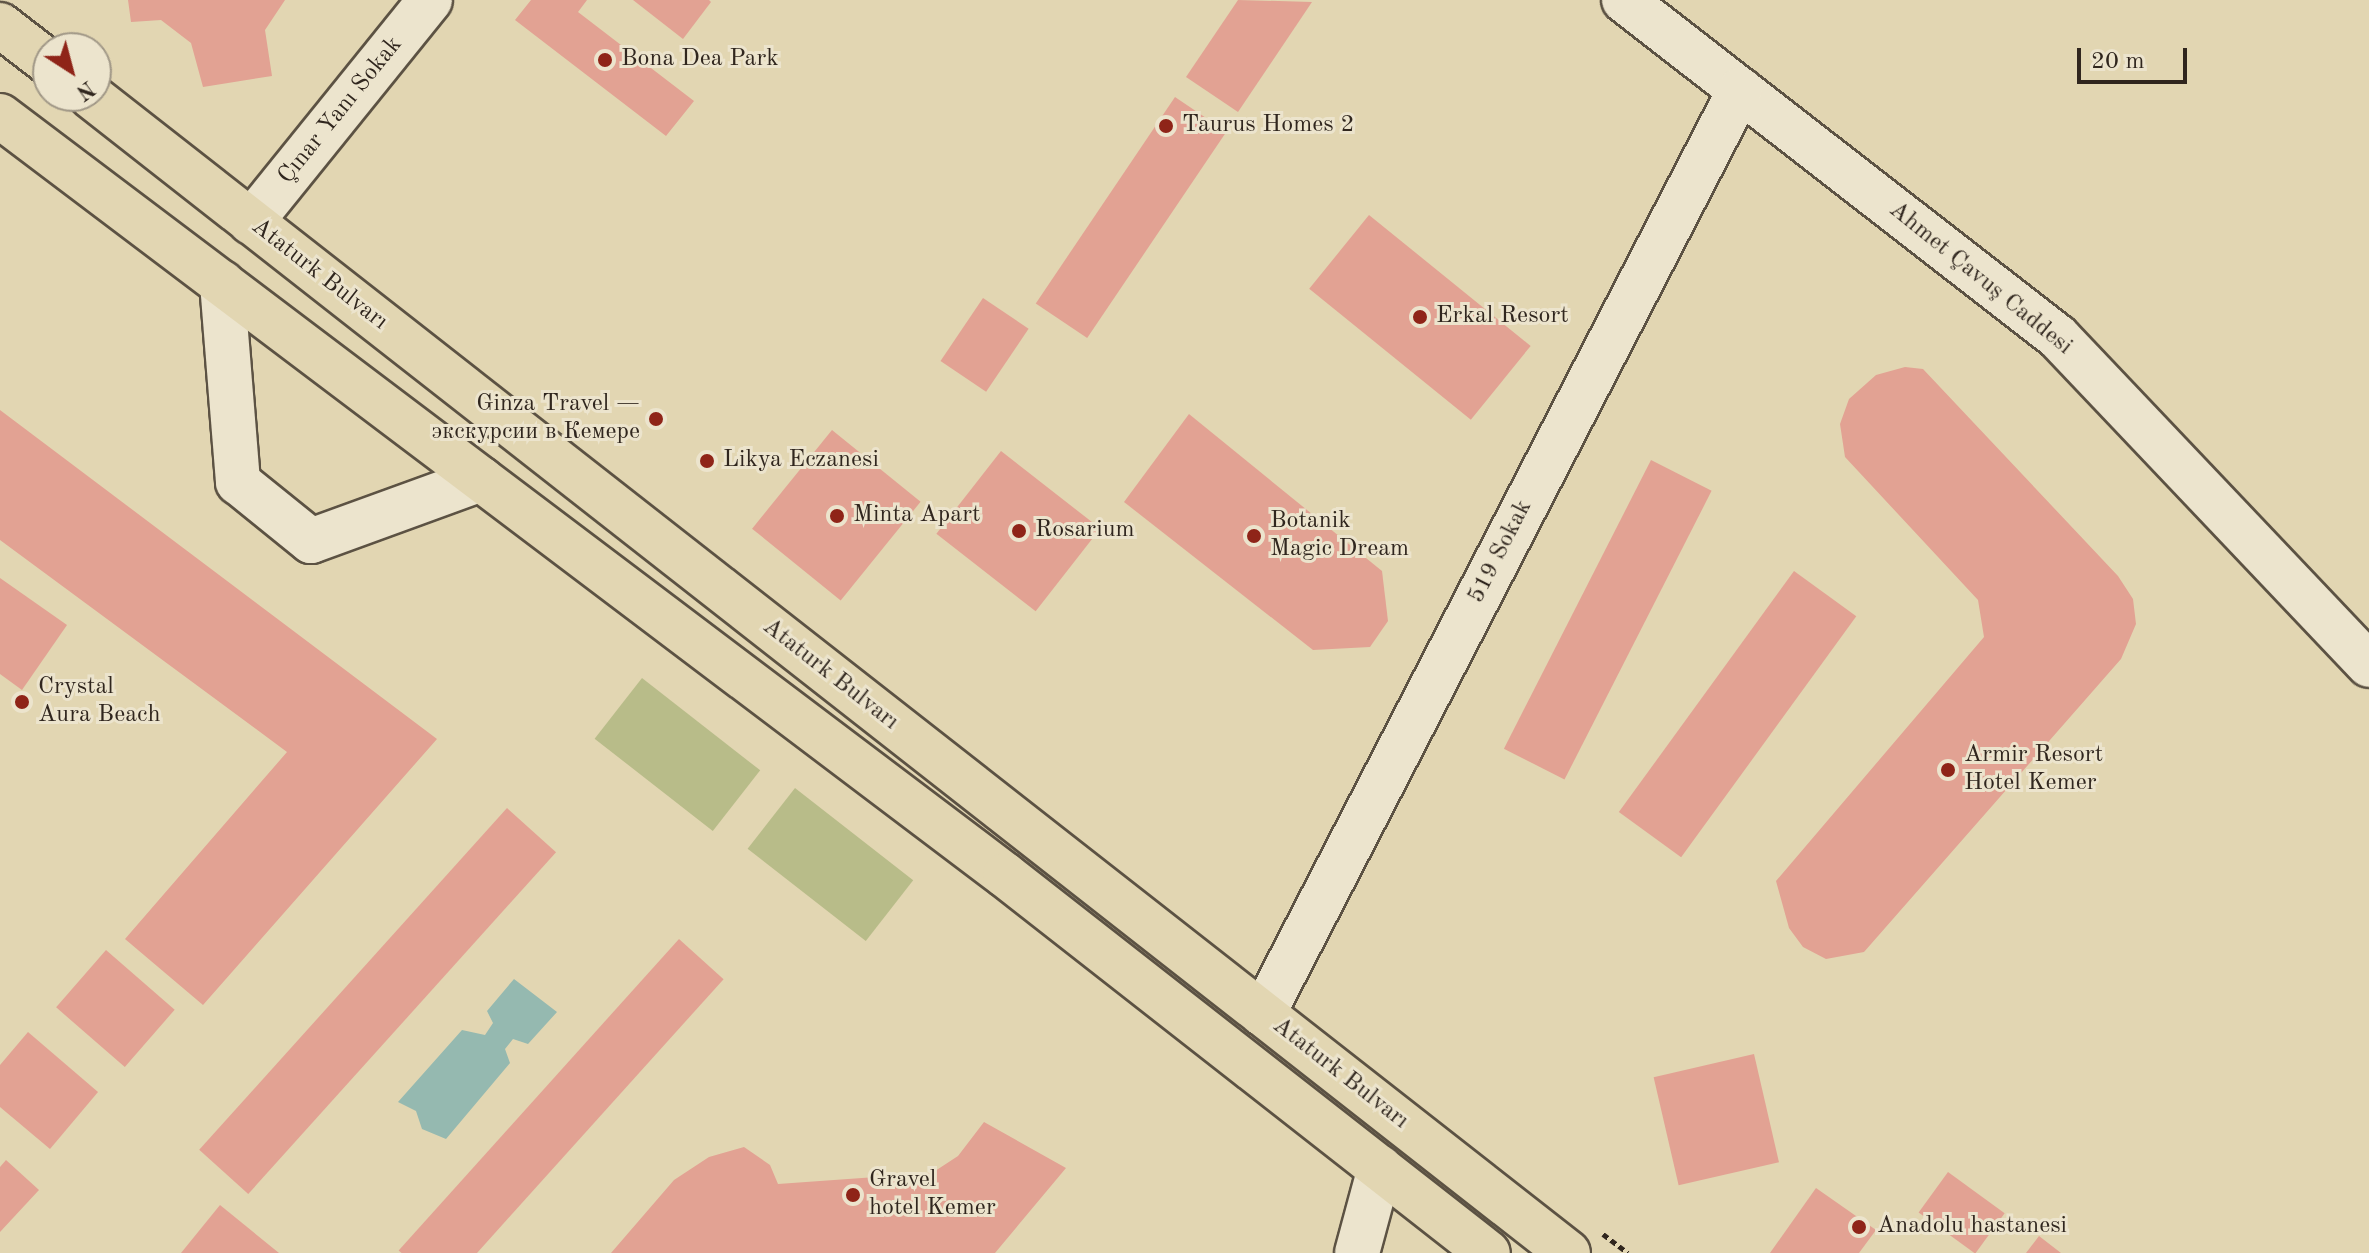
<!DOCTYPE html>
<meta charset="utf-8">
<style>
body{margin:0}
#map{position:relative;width:2369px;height:1253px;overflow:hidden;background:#e2d6b2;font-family:"Old Standard TT",serif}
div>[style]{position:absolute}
.green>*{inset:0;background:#b8bc89;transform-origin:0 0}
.water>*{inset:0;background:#95b9b0}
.building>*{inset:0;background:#e2a293;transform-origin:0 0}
.path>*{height:5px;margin-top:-2.5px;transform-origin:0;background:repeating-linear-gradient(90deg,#30261e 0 6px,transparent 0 10px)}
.roads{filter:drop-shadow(2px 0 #5c5243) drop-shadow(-2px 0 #5c5243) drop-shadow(0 2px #5c5243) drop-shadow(0 -2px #5c5243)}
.minor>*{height:44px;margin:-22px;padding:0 22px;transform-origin:22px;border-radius:22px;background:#ece4cd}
.major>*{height:44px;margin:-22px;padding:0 22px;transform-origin:22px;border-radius:22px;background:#e2d6b2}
.dots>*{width:22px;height:22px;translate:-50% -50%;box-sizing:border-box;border:4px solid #ece4cd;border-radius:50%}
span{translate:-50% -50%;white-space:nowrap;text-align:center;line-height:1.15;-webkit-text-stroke:6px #ece4cd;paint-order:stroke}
.poi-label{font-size:24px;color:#30261e}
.left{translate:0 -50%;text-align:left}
.right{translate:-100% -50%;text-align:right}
.street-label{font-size:24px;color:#30261e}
.north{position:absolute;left:32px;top:32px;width:80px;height:80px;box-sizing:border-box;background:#ece4cd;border:2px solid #a19887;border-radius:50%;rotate:144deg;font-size:22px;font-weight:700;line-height:32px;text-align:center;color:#30261e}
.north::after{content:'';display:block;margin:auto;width:28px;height:36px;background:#8f2418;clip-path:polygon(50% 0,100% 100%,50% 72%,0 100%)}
.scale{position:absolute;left:2077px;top:48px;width:110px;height:36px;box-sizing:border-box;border:4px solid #30261e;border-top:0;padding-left:10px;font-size:24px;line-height:28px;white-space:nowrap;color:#30261e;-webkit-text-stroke:6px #ece4cd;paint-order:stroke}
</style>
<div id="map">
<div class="green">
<i style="left:642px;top:678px;width:150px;height:77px;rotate:38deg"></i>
<i style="left:795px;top:788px;width:150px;height:77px;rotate:38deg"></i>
</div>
<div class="water">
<i style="clip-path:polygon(514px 979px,557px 1012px,528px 1044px,513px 1039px,505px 1049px,510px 1063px,446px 1139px,422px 1129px,416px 1111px,398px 1102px,462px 1030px,485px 1035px,493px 1023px,487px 1011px)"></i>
</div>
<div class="building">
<i style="clip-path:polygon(128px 0,285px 0,265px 30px,272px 76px,203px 87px,191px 43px,161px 20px,131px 22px)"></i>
<i style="clip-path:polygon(531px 0,587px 0,578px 12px,694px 101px,666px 136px,515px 20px)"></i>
<i style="clip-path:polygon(633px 0,709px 0,711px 2px,683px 39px)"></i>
<i style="clip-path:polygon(1238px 0,1312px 2px,1238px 112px,1186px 77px)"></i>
<i style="left:1175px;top:97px;width:62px;height:249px;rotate:34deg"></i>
<i style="left:1369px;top:215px;width:208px;height:95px;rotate:39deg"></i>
<i style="left:983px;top:298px;width:55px;height:76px;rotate:34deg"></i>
<i style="clip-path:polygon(1905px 367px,1923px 369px,2118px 576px,2133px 599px,2136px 624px,2121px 659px,1864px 952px,1826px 959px,1803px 947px,1789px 928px,1776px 881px,1984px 637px,1978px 600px,1845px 457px,1840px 424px,1849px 399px,1876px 375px)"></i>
<i style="clip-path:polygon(0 410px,437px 739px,203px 1005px,125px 939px,287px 752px,0 540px)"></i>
<i style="clip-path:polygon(1189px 414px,1382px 571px,1388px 621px,1370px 647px,1313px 650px,1124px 502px)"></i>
<i style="left:832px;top:430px;width:114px;height:127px;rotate:39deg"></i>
<i style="left:1001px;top:451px;width:126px;height:105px;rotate:38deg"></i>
<i style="left:1651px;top:460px;width:68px;height:324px;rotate:27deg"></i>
<i style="left:1794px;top:571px;width:77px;height:298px;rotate:36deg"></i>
<i style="clip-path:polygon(0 578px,67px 625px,22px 690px,0 674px)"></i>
<i style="left:507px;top:808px;width:66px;height:460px;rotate:42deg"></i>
<i style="left:679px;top:939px;width:60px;height:419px;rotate:42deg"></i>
<i style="left:106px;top:950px;width:91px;height:76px;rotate:41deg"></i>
<i style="clip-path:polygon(28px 1032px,98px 1092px,50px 1149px,0 1107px,0 1065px)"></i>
<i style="left:1754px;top:1054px;width:111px;height:103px;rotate:77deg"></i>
<i style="clip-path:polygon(984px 1122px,1066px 1168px,995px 1253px,611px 1253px,674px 1180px,709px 1157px,744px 1147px,770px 1165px,778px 1184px,932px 1173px,958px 1156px)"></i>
<i style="clip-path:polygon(6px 1160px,39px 1190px,0 1232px,0 1167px)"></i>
<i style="left:1948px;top:1172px;width:70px;height:50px;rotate:36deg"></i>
<i style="clip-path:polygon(1816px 1188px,1876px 1230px,1859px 1253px,1770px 1253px)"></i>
<i style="clip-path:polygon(220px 1205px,279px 1253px,181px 1253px)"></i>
<i style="clip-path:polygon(2039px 1236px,2061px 1253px,2026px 1253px)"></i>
</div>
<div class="path">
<i style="left:1603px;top:1234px;width:31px;rotate:37deg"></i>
</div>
<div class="roads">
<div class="minor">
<i style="left:1624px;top:0;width:549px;rotate:37.83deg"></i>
<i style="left:2058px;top:337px;width:452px;rotate:46.5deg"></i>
<i style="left:251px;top:222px;width:285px;rotate:-51.1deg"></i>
<i style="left:222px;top:283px;width:200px;rotate:85.4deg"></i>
<i style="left:238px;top:482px;width:94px;rotate:38.9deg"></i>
<i style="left:311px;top:541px;width:181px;rotate:-20deg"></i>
<i style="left:1263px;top:1014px;width:1040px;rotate:-62.7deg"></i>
<i style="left:1357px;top:1253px;width:88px;rotate:-74.9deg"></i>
</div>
<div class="major">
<i style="left:0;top:25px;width:61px;rotate:37.6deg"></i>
<i style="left:91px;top:96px;width:1876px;rotate:38.07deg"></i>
<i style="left:0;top:116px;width:1259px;rotate:37.06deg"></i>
<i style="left:1005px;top:875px;width:613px;rotate:38.05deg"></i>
</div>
</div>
<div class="dots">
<i style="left:605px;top:60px;background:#8f2418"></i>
<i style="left:1166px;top:126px;background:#8f2418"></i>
<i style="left:1420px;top:317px;background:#8f2418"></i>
<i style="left:656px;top:419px;background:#8f2418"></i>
<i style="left:707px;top:461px;background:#8f2418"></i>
<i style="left:837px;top:516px;background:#8f2418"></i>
<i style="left:1019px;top:531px;background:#8f2418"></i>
<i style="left:1254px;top:536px;background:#8f2418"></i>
<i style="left:22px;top:702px;background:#8f2418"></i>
<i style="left:1948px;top:770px;background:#8f2418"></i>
<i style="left:853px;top:1195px;background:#8f2418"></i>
<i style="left:1859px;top:1227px;background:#8f2418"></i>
</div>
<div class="poi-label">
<span class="left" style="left:621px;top:60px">Bona Dea Park</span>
<span class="left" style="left:1182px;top:126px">Taurus Homes 2</span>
<span class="left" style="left:1436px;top:317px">Erkal Resort</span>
<span class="right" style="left:640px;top:419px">Ginza Travel —<br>экскурсии в Кемере</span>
<span class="left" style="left:723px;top:461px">Likya Eczanesi</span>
<span class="left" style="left:853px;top:516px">Minta Apart</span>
<span class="left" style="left:1270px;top:536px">Botanik<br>Magic Dream</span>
<span class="left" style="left:1035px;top:531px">Rosarium</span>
<span class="left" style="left:38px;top:702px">Crystal<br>Aura Beach</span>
<span class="left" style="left:1964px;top:770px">Armir Resort<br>Hotel Kemer</span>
<span class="left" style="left:869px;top:1195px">Gravel<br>hotel Kemer</span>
<span class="left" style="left:1877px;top:1227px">Anadolu hastanesi</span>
</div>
<div class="street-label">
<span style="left:341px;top:111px;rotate:-51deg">Çınar Yanı Sokak</span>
<span style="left:319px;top:275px;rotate:38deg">Ataturk Bulvarı</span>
<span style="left:1980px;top:279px;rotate:39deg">Ahmet Çavuş Caddesi</span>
<span style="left:1501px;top:552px;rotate:-63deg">519 Sokak</span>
<span style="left:830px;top:675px;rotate:38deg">Ataturk Bulvarı</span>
<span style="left:1340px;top:1074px;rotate:38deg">Ataturk Bulvarı</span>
</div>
<div class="north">N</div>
<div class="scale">20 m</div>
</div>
